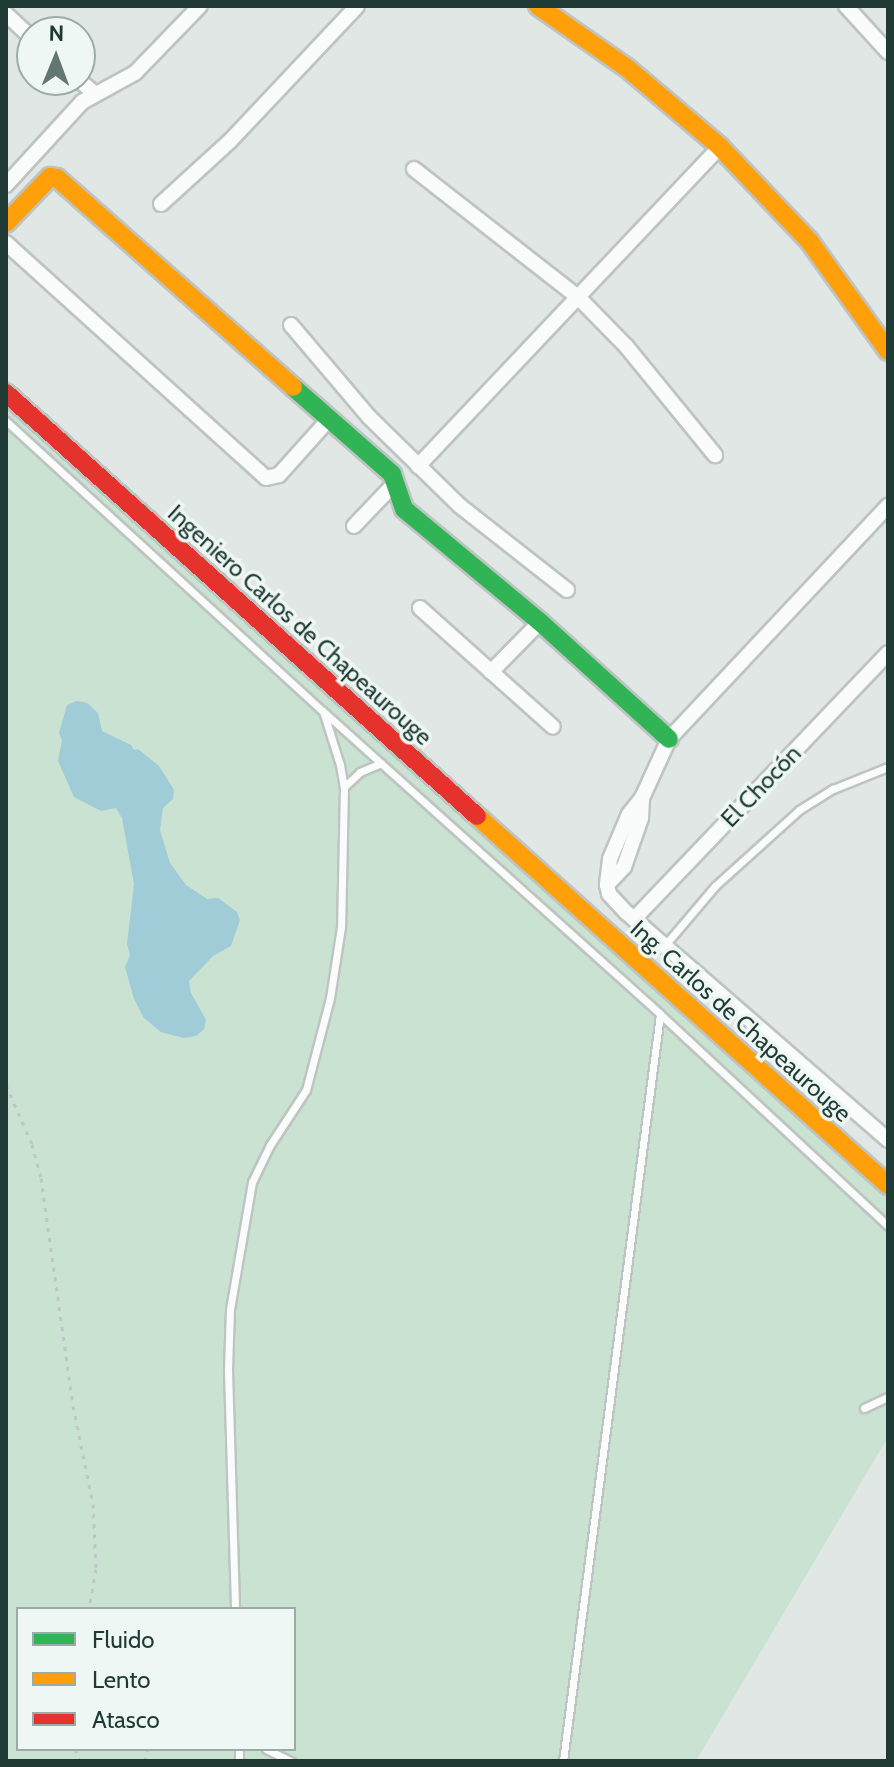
<!DOCTYPE html>
<meta charset="utf-8">
<style>
body{margin:0}
#map{position:relative;width:894px;height:1767px;overflow:hidden;background:#e1e7e4;font-family:Cabin,sans-serif}
div>[style]{position:absolute}
.green>*{inset:0;background:#c9e2d1}
.water>*{inset:0;background:#9fccd7}
.path>*{height:3px;margin-top:-1.5px;transform-origin:0;background:repeating-linear-gradient(90deg,#bfc7c6 0 4px,transparent 0 10px)}
.roads{filter:drop-shadow(2px 0 #bec4c1) drop-shadow(-2px 0 #bec4c1) drop-shadow(0 2px #bec4c1) drop-shadow(0 -2px #bec4c1)}
.lane>*{height:7px;margin:-3.5px;padding:0 3.5px;transform-origin:3.5px;border-radius:3.5px;background:#fafbfb}
.street>*{height:14px;margin:-7px;padding:0 7px;transform-origin:7px;border-radius:7px;background:#fafbfb}
.fast>*{height:18px;margin:-9px;padding:0 9px;transform-origin:9px;border-radius:9px;background:#30b455}
.slow>*{height:18px;margin:-9px;padding:0 9px;transform-origin:9px;border-radius:9px;background:#ff9f0a}
.jam>*{height:18px;margin:-9px;padding:0 9px;transform-origin:9px;border-radius:9px;background:#e5322d}
span{translate:-50% -50%;white-space:nowrap;text-align:center;line-height:1.15;-webkit-text-stroke:7px #eef7f3;paint-order:stroke}
.street-label{font-size:24px;color:#1f3a34}
.frame{position:absolute;inset:0;border:8px solid #1f3a34;pointer-events:none}
.legend{position:absolute;left:16px;top:1607px;width:280px;height:144px;box-sizing:border-box;background:#eef7f3;border:2px solid #9baba7;margin:0;padding:10px 14px;list-style:none;font-size:24px;color:#1f3a34}
.legend li{display:flex;align-items:center;gap:16px;height:40px}
.legend b{width:40px;border:2px solid #9baba7}
.north{position:absolute;left:16px;top:16px;width:80px;height:80px;box-sizing:border-box;background:#eef7f3;border:2px solid #9baba7;border-radius:50%;rotate:1deg;font-size:22px;font-weight:700;line-height:32px;text-align:center;color:#1f3a34}
.north::after{content:'';display:block;margin:auto;width:28px;height:36px;background:#637772;clip-path:polygon(50% 0,100% 100%,50% 72%,0 100%)}
</style>
<div id="map">
<div class="green">
<i style="clip-path:polygon(evenodd,6px 405px,888px 1193px,888px 1437px,696px 1761px,6px 1761px,6px 405px,18px 1609px,294px 1609px,294px 1749px,18px 1749px,18px 1609px)"></i>
</div>
<div class="water">
<i style="clip-path:polygon(77px 701px,87px 703px,98px 713px,102px 731px,131px 745px,134px 750px,138px 749px,159px 766px,174px 790px,173px 799px,163px 808px,160px 830px,170px 863px,186px 885px,207px 899px,218px 898px,237px 912px,240px 920px,231px 946px,213px 956px,189px 981px,191px 993px,206px 1020px,204px 1029px,196px 1036px,184px 1038px,161px 1032px,144px 1018px,134px 999px,125px 967px,130px 955px,127px 944px,134px 884px,122px 818px,116px 808px,101px 811px,74px 797px,58px 761px,62px 740px,59px 733px,67px 705px)"></i>
</div>
<div class="path">
<i style="left:6px;top:1085px;width:64px;rotate:66.2deg"></i>
<i style="left:32px;top:1144px;width:35px;rotate:75deg"></i>
<i style="left:41px;top:1178px;width:230px;rotate:82deg"></i>
<i style="left:73px;top:1406px;width:100px;rotate:78.5deg"></i>
<i style="left:93px;top:1504px;width:65px;rotate:87.4deg"></i>
<i style="left:96px;top:1569px;width:41px;rotate:99.9deg"></i>
<i style="left:75px;top:1749px;width:13px;rotate:67deg"></i>
<i style="left:145px;top:1761px;width:12px;rotate:-76deg"></i>
</div>
<div class="roads">
<div class="lane">
<i style="left:6px;top:421px;width:430px;rotate:42.5deg"></i>
<i style="left:323px;top:711px;width:57px;rotate:72.5deg"></i>
<i style="left:340px;top:765px;width:22px;rotate:80deg"></i>
<i style="left:344px;top:787px;width:140px;rotate:91.2deg"></i>
<i style="left:341px;top:927px;width:72px;rotate:98.8deg"></i>
<i style="left:330px;top:998px;width:95px;rotate:104.6deg"></i>
<i style="left:306px;top:1090px;width:66px;rotate:123.2deg"></i>
<i style="left:270px;top:1145px;width:41px;rotate:115.9deg"></i>
<i style="left:252px;top:1182px;width:129px;rotate:99.8deg"></i>
<i style="left:230px;top:1309px;width:61px;rotate:91.9deg"></i>
<i style="left:228px;top:1370px;width:239px;rotate:88.3deg"></i>
<i style="left:325px;top:713px;width:450px;rotate:41.9deg"></i>
<i style="left:660px;top:1014px;width:311px;rotate:42.9deg"></i>
<i style="left:344px;top:787px;width:22px;rotate:-43deg"></i>
<i style="left:360px;top:772px;width:23px;rotate:-23deg"></i>
<i style="left:665px;top:945px;width:77px;rotate:-49.7deg"></i>
<i style="left:715px;top:886px;width:113px;rotate:-42.1deg"></i>
<i style="left:799px;top:810px;width:40px;rotate:-32deg"></i>
<i style="left:833px;top:789px;width:59px;rotate:-21.8deg"></i>
<i style="left:864px;top:1408px;width:26px;rotate:-25deg"></i>
<i style="left:266px;top:1749px;width:28px;rotate:26deg"></i>
<i style="left:239px;top:1761px;width:12px;rotate:-90deg"></i>
<i style="left:563px;top:1761px;width:753px;rotate:-82.6deg"></i>
</div>
<div class="street">
<i style="left:846px;top:6px;width:62px;rotate:47.6deg"></i>
<i style="left:6px;top:14px;width:35px;rotate:43deg"></i>
<i style="left:79px;top:80px;width:21px;rotate:41deg"></i>
<i style="left:414px;top:169px;width:208px;rotate:38deg"></i>
<i style="left:578px;top:297px;width:69px;rotate:45.6deg"></i>
<i style="left:626px;top:346px;width:141px;rotate:50.8deg"></i>
<i style="left:6px;top:185px;width:113px;rotate:-47.5deg"></i>
<i style="left:82px;top:102px;width:60px;rotate:-28.7deg"></i>
<i style="left:135px;top:73px;width:93px;rotate:-45.9deg"></i>
<i style="left:161px;top:204px;width:93px;rotate:-42.4deg"></i>
<i style="left:230px;top:141px;width:185px;rotate:-46.7deg"></i>
<i style="left:6px;top:243px;width:350px;rotate:42.1deg"></i>
<i style="left:266px;top:478px;width:13px;rotate:-13deg"></i>
<i style="left:279px;top:475px;width:75px;rotate:-48.2deg"></i>
<i style="left:291px;top:325px;width:121px;rotate:49.7deg"></i>
<i style="left:369px;top:417px;width:127px;rotate:44.4deg"></i>
<i style="left:460px;top:506px;width:136px;rotate:38.1deg"></i>
<i style="left:418px;top:466px;width:439px;rotate:-46.6deg"></i>
<i style="left:354px;top:526px;width:61px;rotate:-46.3deg"></i>
<i style="left:420px;top:608px;width:178px;rotate:41.8deg"></i>
<i style="left:491px;top:672px;width:70px;rotate:-45.6deg"></i>
<i style="left:642px;top:798px;width:21px;rotate:129deg"></i>
<i style="left:629px;top:814px;width:49px;rotate:112.9deg"></i>
<i style="left:610px;top:859px;width:26px;rotate:97deg"></i>
<i style="left:607px;top:885px;width:9px;rotate:77deg"></i>
<i style="left:609px;top:894px;width:26px;rotate:47deg"></i>
<i style="left:627px;top:913px;width:346px;rotate:41deg"></i>
<i style="left:607px;top:885px;width:25px;rotate:-47deg"></i>
<i style="left:624px;top:867px;width:52px;rotate:-70.9deg"></i>
<i style="left:641px;top:818px;width:20px;rotate:-87deg"></i>
<i style="left:642px;top:798px;width:65px;rotate:-65.4deg"></i>
<i style="left:669px;top:739px;width:320px;rotate:-46.8deg"></i>
<i style="left:634px;top:919px;width:368px;rotate:-46.3deg"></i>
</div>
<div class="fast">
<i style="left:293px;top:387px;width:132px;rotate:41.3deg"></i>
<i style="left:392px;top:474px;width:37px;rotate:71deg"></i>
<i style="left:404px;top:509px;width:177px;rotate:39.7deg"></i>
<i style="left:540px;top:622px;width:174px;rotate:42.2deg"></i>
</div>
<div class="slow">
<i style="left:538px;top:6px;width:108px;rotate:34.9deg"></i>
<i style="left:627px;top:68px;width:122px;rotate:40.3deg"></i>
<i style="left:720px;top:147px;width:131px;rotate:46.5deg"></i>
<i style="left:810px;top:242px;width:134px;rotate:54.4deg"></i>
<i style="left:6px;top:223px;width:64px;rotate:-46.3deg"></i>
<i style="left:50px;top:177px;width:7px;rotate:8deg"></i>
<i style="left:57px;top:178px;width:315px;rotate:41.5deg"></i>
<i style="left:477px;top:816px;width:552px;rotate:41.92deg"></i>
</div>
<div class="jam">
<i style="left:6px;top:393px;width:633px;rotate:41.93deg"></i>
</div>
</div>
<div class="street-label">
<span style="left:300px;top:625px;rotate:42deg">Ingeniero Carlos de Chapeaurouge</span>
<span style="left:761px;top:786px;rotate:-46deg">El Chocón</span>
<span style="left:741px;top:1021px;rotate:42deg">Ing. Carlos de Chapeaurouge</span>
</div>
<div class="frame"></div>
<ul class="legend">
<li><b style="height:10px;background:#30b455"></b>Fluido</li>
<li><b style="height:10px;background:#ff9f0a"></b>Lento</li>
<li><b style="height:10px;background:#e5322d"></b>Atasco</li>
</ul>
<div class="north">N</div>
</div>
